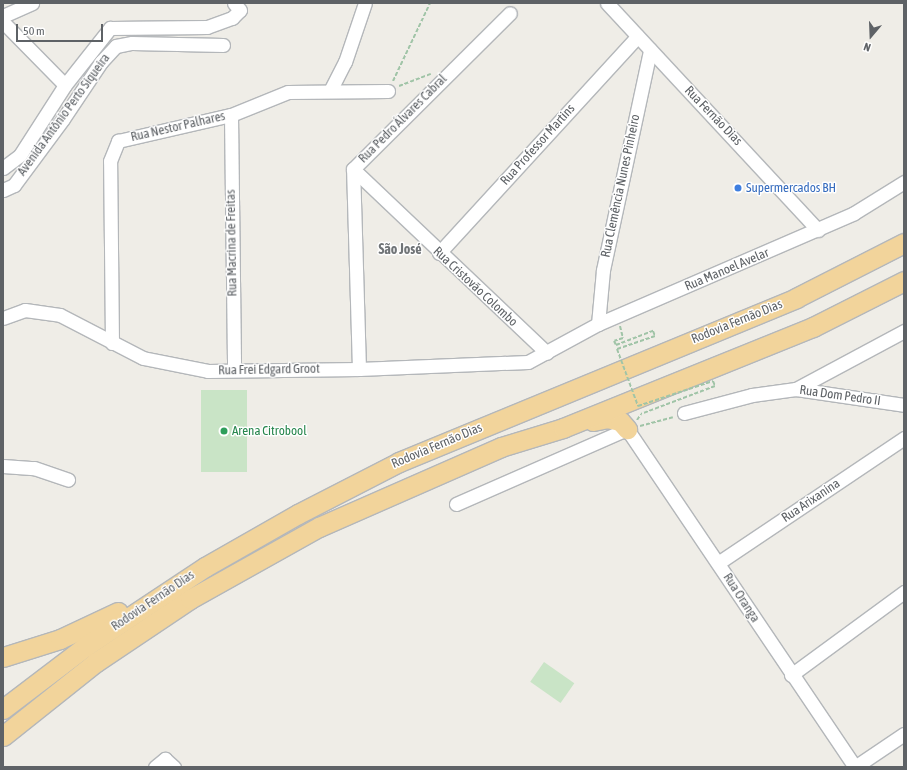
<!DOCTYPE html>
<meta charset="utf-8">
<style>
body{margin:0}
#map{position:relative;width:907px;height:770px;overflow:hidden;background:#efede7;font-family:"Asap Condensed",sans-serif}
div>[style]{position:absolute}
.green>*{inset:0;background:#c9e4c6;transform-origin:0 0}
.path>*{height:2px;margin-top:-1px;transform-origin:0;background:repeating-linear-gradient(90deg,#a0c4a7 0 4px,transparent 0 6px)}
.roads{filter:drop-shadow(1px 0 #b4b7ba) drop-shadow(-1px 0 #b4b7ba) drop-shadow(0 1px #b4b7ba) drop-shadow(0 -1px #b4b7ba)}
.minor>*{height:13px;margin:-6.5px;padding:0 6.5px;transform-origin:6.5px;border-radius:6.5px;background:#fff}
.highway>*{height:19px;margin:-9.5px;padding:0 9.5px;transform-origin:9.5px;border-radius:9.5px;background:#f2d49b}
.path-bridge>*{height:2px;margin-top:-1px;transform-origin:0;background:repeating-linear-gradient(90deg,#a0c4a7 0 4px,transparent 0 6px)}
.dots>*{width:11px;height:11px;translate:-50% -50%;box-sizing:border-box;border:2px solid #fff;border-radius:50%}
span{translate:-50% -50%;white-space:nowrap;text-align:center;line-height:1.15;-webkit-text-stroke:3px #fff;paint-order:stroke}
.street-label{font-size:13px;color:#5e6266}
.shop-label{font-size:13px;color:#366cbe}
.left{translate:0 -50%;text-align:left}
.leisure-label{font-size:13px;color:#27864d}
.neighbourhood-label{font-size:14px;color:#707477;font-weight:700}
.frame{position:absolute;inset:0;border:4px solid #5e6266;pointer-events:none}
.north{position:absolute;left:851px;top:16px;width:40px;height:40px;-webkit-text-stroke:3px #fff;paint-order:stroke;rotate:199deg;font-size:11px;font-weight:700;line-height:16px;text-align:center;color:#5e6266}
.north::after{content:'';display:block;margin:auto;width:14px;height:18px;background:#5e6266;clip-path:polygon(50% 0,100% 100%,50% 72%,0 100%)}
.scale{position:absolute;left:16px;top:24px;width:87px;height:18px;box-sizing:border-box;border:2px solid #5e6266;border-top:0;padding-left:5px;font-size:12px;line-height:14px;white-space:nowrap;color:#5e6266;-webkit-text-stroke:3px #fff;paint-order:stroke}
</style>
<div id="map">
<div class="green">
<i style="left:201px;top:390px;width:46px;height:82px"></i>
<i style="left:544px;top:662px;width:37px;height:24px;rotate:35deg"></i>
</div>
<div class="path">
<i style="left:393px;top:81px;width:86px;rotate:-64.6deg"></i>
<i style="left:399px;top:86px;width:34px;rotate:-21deg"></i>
<i style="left:620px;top:326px;width:12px;rotate:76deg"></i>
<i style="left:637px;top:420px;width:7px;rotate:-56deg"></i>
<i style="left:640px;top:426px;width:34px;rotate:-15deg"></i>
</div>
<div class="roads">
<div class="minor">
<i style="left:607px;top:3px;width:310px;rotate:47.1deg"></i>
<i style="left:3px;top:16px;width:32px;rotate:-24deg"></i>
<i style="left:3px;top:22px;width:88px;rotate:45.5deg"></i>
<i style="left:330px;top:91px;width:33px;rotate:-63deg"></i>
<i style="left:345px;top:62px;width:62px;rotate:-71.3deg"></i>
<i style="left:231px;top:115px;width:255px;rotate:89.3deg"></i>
<i style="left:3px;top:168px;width:21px;rotate:-37deg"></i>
<i style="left:20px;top:155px;width:83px;rotate:-57.3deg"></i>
<i style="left:65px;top:85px;width:73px;rotate:-51.7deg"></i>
<i style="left:110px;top:28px;width:97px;rotate:-0.6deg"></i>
<i style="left:207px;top:27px;width:27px;rotate:-20deg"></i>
<i style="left:232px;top:18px;width:11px;rotate:-45deg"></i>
<i style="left:240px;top:10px;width:9px;rotate:-131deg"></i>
<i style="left:353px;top:169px;width:267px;rotate:43.5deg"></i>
<i style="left:3px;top:190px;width:12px;rotate:-24deg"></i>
<i style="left:14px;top:185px;width:82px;rotate:-53.4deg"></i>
<i style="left:63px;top:119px;width:69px;rotate:-56.3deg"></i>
<i style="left:101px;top:62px;width:22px;rotate:-47deg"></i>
<i style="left:116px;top:46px;width:16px;rotate:-11deg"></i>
<i style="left:132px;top:43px;width:91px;rotate:1.3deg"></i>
<i style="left:439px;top:253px;width:294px;rotate:-47.5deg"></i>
<i style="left:3px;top:318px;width:23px;rotate:-20deg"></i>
<i style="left:25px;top:310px;width:35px;rotate:8deg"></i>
<i style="left:60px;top:315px;width:93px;rotate:27.4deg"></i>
<i style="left:143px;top:358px;width:66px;rotate:11.3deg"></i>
<i style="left:208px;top:371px;width:151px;rotate:-0.8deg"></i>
<i style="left:359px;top:369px;width:169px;rotate:-2.4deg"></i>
<i style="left:528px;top:362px;width:80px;rotate:-28.5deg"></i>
<i style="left:598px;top:324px;width:279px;rotate:-23.4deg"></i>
<i style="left:854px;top:213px;width:59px;rotate:-31.8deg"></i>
<i style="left:598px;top:324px;width:54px;rotate:-84.7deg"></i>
<i style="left:603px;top:270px;width:225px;rotate:-77.9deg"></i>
<i style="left:112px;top:343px;width:182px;rotate:-90.6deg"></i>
<i style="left:110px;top:161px;width:22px;rotate:-68deg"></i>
<i style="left:118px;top:141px;width:116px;rotate:-13deg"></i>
<i style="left:231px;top:115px;width:61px;rotate:-22deg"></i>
<i style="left:288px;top:92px;width:100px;rotate:-0.6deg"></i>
<i style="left:359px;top:369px;width:200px;rotate:-91.7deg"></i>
<i style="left:353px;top:169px;width:221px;rotate:-44.8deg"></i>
<i style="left:796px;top:389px;width:123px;rotate:-28.2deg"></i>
<i style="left:684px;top:413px;width:70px;rotate:-14.8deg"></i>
<i style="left:752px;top:395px;width:44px;rotate:-7.8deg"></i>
<i style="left:796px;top:389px;width:109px;rotate:8.4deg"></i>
<i style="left:3px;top:466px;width:31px;rotate:4deg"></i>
<i style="left:34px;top:468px;width:36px;rotate:19deg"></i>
<i style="left:456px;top:504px;width:187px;rotate:-23.7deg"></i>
<i style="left:627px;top:429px;width:408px;rotate:56deg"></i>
<i style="left:718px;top:563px;width:224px;rotate:-33.9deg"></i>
<i style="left:791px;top:675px;width:140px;rotate:-36.3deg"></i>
<i style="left:155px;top:767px;width:13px;rotate:-39deg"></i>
<i style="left:165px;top:759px;width:12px;rotate:42deg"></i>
<i style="left:855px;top:767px;width:59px;rotate:-34deg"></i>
</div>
<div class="highway">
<i style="left:593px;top:421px;width:14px;rotate:-12deg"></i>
<i style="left:607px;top:418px;width:13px;rotate:13deg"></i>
<i style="left:620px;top:421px;width:11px;rotate:49deg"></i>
<i style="left:3px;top:657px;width:60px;rotate:-17.5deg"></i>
<i style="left:60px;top:639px;width:64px;rotate:-25deg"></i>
<i style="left:3px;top:709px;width:104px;rotate:-37.2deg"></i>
<i style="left:86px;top:646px;width:143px;rotate:-33.6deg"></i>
<i style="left:205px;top:567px;width:107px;rotate:-29.7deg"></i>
<i style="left:298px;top:514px;width:114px;rotate:-27.2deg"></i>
<i style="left:399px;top:462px;width:430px;rotate:-22.4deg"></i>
<i style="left:796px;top:298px;width:121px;rotate:-27deg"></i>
<i style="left:3px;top:736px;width:119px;rotate:-38.5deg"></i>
<i style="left:96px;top:662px;width:113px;rotate:-33.8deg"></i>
<i style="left:190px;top:599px;width:148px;rotate:-29.2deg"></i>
<i style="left:319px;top:527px;width:199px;rotate:-23.7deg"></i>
<i style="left:501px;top:447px;width:65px;rotate:-17deg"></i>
<i style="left:563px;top:428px;width:270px;rotate:-22deg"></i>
<i style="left:813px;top:327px;width:102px;rotate:-26.8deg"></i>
</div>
</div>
<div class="path-bridge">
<i style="left:623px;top:338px;width:9px;rotate:162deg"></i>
<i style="left:614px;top:341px;width:4px;rotate:63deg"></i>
<i style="left:616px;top:345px;width:40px;rotate:-21deg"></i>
<i style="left:653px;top:331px;width:5px;rotate:68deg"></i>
<i style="left:655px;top:336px;width:40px;rotate:161.1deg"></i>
<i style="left:617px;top:349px;width:61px;rotate:69.8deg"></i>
<i style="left:638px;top:406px;width:79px;rotate:-18.4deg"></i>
<i style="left:713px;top:381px;width:5px;rotate:68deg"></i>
<i style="left:715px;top:386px;width:79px;rotate:159.3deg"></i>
</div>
<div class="dots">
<i style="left:738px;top:188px;background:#3f7fe0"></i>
<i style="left:224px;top:431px;background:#2e9e5b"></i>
</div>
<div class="street-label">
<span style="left:64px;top:115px;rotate:-54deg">Avenida Antônio Perto Siqueira</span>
<span style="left:713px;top:116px;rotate:46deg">Rua Fernão Dias</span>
<span style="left:403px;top:119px;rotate:-45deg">Rua Pedro Álvares Cabral</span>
<span style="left:178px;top:127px;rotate:-13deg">Rua Nestor Palhares</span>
<span style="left:538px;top:145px;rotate:-48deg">Rua Professor Martins</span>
<span style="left:621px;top:186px;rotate:-78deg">Rua Clemência Nunes Pinheiro</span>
<span style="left:232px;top:243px;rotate:-91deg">Rua Macrina de Freitas</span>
<span style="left:727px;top:270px;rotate:-23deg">Rua Manoel Avelar</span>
<span style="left:475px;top:287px;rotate:43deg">Rua Cristovão Colombo</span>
<span style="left:737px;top:322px;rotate:-22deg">Rodovia Fernão Dias</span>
<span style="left:269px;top:370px;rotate:-1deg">Rua Frei Edgard Groot</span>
<span style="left:840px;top:396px;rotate:8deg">Rua Dom Pedro II</span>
<span style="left:437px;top:446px;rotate:-23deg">Rodovia Fernão Dias</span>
<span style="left:811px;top:501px;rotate:-34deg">Rua Arixanina</span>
<span style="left:741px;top:598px;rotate:57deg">Rua Oranga</span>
<span style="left:153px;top:601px;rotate:-34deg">Rodovia Fernão Dias</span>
</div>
<div class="shop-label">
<span class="left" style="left:746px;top:188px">Supermercados BH</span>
</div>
<div class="leisure-label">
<span class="left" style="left:232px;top:431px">Arena Citrobool</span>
</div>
<div class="neighbourhood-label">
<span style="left:400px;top:249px">São José</span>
</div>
<div class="frame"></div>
<div class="north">N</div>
<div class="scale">50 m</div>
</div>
